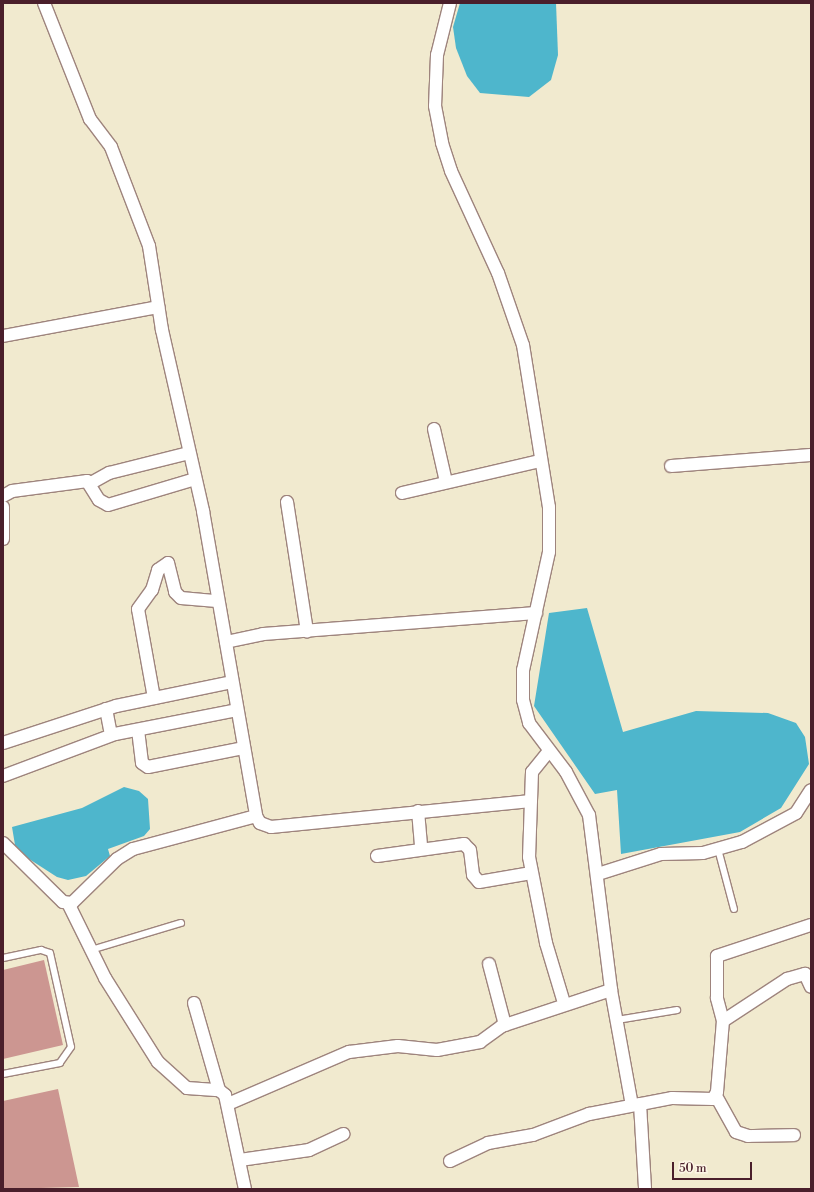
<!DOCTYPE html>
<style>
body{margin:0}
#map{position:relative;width:814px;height:1192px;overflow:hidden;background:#f1eacf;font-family:"Libre Bodoni",serif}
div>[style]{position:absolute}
.water>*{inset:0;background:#4eb6cc}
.building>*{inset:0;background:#cc9691}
.roads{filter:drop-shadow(1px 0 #9e847d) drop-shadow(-1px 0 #9e847d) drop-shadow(0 1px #9e847d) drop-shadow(0 -1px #9e847d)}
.service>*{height:6px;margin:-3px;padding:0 3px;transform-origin:3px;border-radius:3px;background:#fff}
.minor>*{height:12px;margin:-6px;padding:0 6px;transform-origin:6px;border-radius:6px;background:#fff}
span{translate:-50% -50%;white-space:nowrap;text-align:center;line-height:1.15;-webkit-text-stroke:3px #fcf5e5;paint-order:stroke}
.frame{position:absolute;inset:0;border:4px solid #4a1f2b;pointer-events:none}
.scale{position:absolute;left:672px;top:1162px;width:80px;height:18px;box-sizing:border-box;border:2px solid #4a1f2b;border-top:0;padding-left:5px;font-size:12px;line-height:14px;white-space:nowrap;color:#4a1f2b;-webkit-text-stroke:3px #fcf5e5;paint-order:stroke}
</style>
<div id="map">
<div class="water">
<i style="clip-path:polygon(460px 3px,556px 3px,558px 55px,551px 80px,529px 97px,480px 93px,467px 76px,456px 48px,453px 27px)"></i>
<i style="clip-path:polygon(587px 608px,623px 732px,696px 711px,768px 713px,796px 723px,805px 737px,809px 764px,781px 808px,740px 832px,621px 854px,617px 790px,595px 794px,534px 706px,549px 613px)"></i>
<i style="clip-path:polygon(124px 787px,139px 791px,148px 799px,150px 829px,144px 836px,108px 849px,110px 856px,86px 876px,68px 880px,57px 877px,26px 857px,15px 845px,12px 827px,82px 808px)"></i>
</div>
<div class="building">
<i style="clip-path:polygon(44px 960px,63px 1045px,3px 1059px,3px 970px)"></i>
<i style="clip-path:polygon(58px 1089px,79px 1187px,3px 1189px,3px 1101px)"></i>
</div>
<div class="roads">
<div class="service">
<i style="left:718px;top:849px;width:62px;rotate:75.1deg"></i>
<i style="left:91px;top:950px;width:94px;rotate:-16.7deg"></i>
<i style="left:3px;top:958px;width:39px;rotate:-12deg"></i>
<i style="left:41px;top:950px;width:9px;rotate:18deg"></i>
<i style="left:50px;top:953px;width:96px;rotate:77.4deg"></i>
<i style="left:71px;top:1047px;width:19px;rotate:125deg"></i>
<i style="left:60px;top:1063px;width:58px;rotate:169.1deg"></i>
<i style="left:617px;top:1020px;width:61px;rotate:-9.5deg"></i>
</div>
<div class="minor">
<i style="left:44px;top:3px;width:125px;rotate:68.4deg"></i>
<i style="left:90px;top:119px;width:35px;rotate:53deg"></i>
<i style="left:111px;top:147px;width:106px;rotate:69deg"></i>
<i style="left:149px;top:246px;width:85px;rotate:81.2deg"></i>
<i style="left:162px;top:330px;width:186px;rotate:77.2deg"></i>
<i style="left:203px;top:511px;width:310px;rotate:80.1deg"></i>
<i style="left:256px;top:816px;width:8px;rotate:60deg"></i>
<i style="left:260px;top:823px;width:12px;rotate:20deg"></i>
<i style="left:271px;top:827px;width:261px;rotate:-5.7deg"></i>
<i style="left:450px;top:3px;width:54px;rotate:104deg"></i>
<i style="left:437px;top:55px;width:51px;rotate:92.2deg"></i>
<i style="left:435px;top:106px;width:38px;rotate:79deg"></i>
<i style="left:442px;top:143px;width:29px;rotate:72deg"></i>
<i style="left:451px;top:171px;width:112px;rotate:65.3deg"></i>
<i style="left:498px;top:273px;width:76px;rotate:70.9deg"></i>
<i style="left:523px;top:345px;width:164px;rotate:80.9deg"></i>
<i style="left:549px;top:507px;width:45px;rotate:90deg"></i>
<i style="left:549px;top:552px;width:121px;rotate:102.4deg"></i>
<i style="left:523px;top:670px;width:30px;rotate:90deg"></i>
<i style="left:523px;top:700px;width:24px;rotate:75deg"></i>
<i style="left:529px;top:723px;width:61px;rotate:52.9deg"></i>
<i style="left:566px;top:772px;width:49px;rotate:61.9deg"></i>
<i style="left:589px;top:815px;width:176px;rotate:82.8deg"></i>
<i style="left:611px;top:990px;width:117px;rotate:79.7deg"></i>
<i style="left:3px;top:336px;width:158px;rotate:-10.6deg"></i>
<i style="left:434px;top:429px;width:54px;rotate:77.2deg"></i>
<i style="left:671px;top:466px;width:140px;rotate:-4.5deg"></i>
<i style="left:91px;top:483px;width:21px;rotate:-29deg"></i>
<i style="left:109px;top:473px;width:82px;rotate:-14deg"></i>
<i style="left:402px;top:493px;width:142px;rotate:-13.1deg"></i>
<i style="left:3px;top:496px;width:10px;rotate:-29deg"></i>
<i style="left:12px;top:491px;width:76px;rotate:-7.6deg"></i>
<i style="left:87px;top:481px;width:22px;rotate:58deg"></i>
<i style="left:99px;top:500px;width:10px;rotate:29deg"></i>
<i style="left:108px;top:505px;width:91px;rotate:-16.6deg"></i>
<i style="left:287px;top:502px;width:131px;rotate:81.2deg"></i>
<i style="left:3px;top:507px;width:32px;rotate:90deg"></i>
<i style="left:226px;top:642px;width:38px;rotate:-12deg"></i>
<i style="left:263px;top:634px;width:274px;rotate:-4.4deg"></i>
<i style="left:154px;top:698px;width:90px;rotate:-100.2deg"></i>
<i style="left:138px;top:609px;width:24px;rotate:-54deg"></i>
<i style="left:152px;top:590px;width:21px;rotate:-73deg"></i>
<i style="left:158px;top:570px;width:12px;rotate:-35deg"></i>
<i style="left:168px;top:563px;width:30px;rotate:76deg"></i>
<i style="left:175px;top:592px;width:8px;rotate:45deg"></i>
<i style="left:181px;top:598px;width:36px;rotate:5deg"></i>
<i style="left:106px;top:709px;width:26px;rotate:79deg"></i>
<i style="left:138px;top:730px;width:33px;rotate:83deg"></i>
<i style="left:142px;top:763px;width:7px;rotate:34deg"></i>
<i style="left:148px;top:767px;width:98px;rotate:-11.2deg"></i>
<i style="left:3px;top:743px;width:119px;rotate:-18.1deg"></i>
<i style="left:116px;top:706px;width:118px;rotate:-11.7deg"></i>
<i style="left:549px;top:751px;width:27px;rotate:129deg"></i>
<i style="left:532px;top:772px;width:85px;rotate:92deg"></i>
<i style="left:529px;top:857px;width:88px;rotate:78.8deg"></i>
<i style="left:546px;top:943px;width:63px;rotate:73.3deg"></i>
<i style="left:3px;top:776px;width:120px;rotate:-20.6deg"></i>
<i style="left:115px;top:734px;width:124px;rotate:-11.1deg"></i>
<i style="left:418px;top:811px;width:37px;rotate:85deg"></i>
<i style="left:3px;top:843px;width:84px;rotate:44.5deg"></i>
<i style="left:63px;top:902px;width:9px;rotate:6deg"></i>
<i style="left:72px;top:903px;width:63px;rotate:-44.4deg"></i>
<i style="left:117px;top:859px;width:19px;rotate:-32deg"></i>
<i style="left:133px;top:849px;width:127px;rotate:-15deg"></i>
<i style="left:377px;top:856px;width:88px;rotate:-7.9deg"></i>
<i style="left:464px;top:844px;width:8px;rotate:45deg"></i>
<i style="left:470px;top:850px;width:25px;rotate:83deg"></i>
<i style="left:473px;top:875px;width:9px;rotate:49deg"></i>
<i style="left:479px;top:882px;width:53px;rotate:-9.8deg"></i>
<i style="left:598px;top:874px;width:66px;rotate:-17.6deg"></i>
<i style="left:661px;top:854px;width:42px;rotate:-1.4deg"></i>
<i style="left:703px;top:853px;width:41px;rotate:-15.8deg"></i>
<i style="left:742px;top:842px;width:61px;rotate:-28.2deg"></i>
<i style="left:796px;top:813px;width:27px;rotate:-57deg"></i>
<i style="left:68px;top:903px;width:84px;rotate:63.7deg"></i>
<i style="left:105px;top:978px;width:99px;rotate:57.8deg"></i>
<i style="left:158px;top:1062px;width:39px;rotate:42deg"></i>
<i style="left:187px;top:1088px;width:32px;rotate:4deg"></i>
<i style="left:219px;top:1090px;width:8px;rotate:40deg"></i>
<i style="left:225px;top:1095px;width:96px;rotate:78deg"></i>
<i style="left:489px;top:964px;width:63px;rotate:75.3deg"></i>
<i style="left:194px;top:1003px;width:91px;rotate:74deg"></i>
<i style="left:723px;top:1021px;width:24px;rotate:-105deg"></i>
<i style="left:717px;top:998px;width:42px;rotate:-90deg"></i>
<i style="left:717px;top:956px;width:99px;rotate:-18.3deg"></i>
<i style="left:716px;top:1096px;width:41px;rotate:60.9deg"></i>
<i style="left:736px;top:1132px;width:13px;rotate:18deg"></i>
<i style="left:748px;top:1136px;width:46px;rotate:-1.2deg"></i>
<i style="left:228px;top:1104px;width:132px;rotate:-23.3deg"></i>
<i style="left:349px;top:1052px;width:49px;rotate:-7deg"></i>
<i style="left:398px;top:1046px;width:39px;rotate:6deg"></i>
<i style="left:437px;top:1050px;width:44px;rotate:-10.5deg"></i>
<i style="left:480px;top:1042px;width:27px;rotate:-36deg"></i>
<i style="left:502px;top:1026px;width:115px;rotate:-18.3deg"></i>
<i style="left:640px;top:1104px;width:85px;rotate:86.6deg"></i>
<i style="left:240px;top:1160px;width:70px;rotate:-8.2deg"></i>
<i style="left:309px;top:1150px;width:38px;rotate:-25deg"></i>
<i style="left:450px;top:1161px;width:42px;rotate:-25.3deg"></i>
<i style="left:488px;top:1143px;width:46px;rotate:-10.1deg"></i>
<i style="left:533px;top:1135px;width:60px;rotate:-20.6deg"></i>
<i style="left:589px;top:1114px;width:85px;rotate:-10.9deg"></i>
<i style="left:672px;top:1098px;width:41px;rotate:1.4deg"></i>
<i style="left:713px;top:1099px;width:8px;rotate:-60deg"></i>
<i style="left:717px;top:1092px;width:71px;rotate:-85.2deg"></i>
<i style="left:723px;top:1021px;width:77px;rotate:-33.3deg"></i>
<i style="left:787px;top:979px;width:19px;rotate:-16deg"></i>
<i style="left:805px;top:974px;width:14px;rotate:65deg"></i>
</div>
</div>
<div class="frame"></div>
<div class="scale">50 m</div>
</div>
